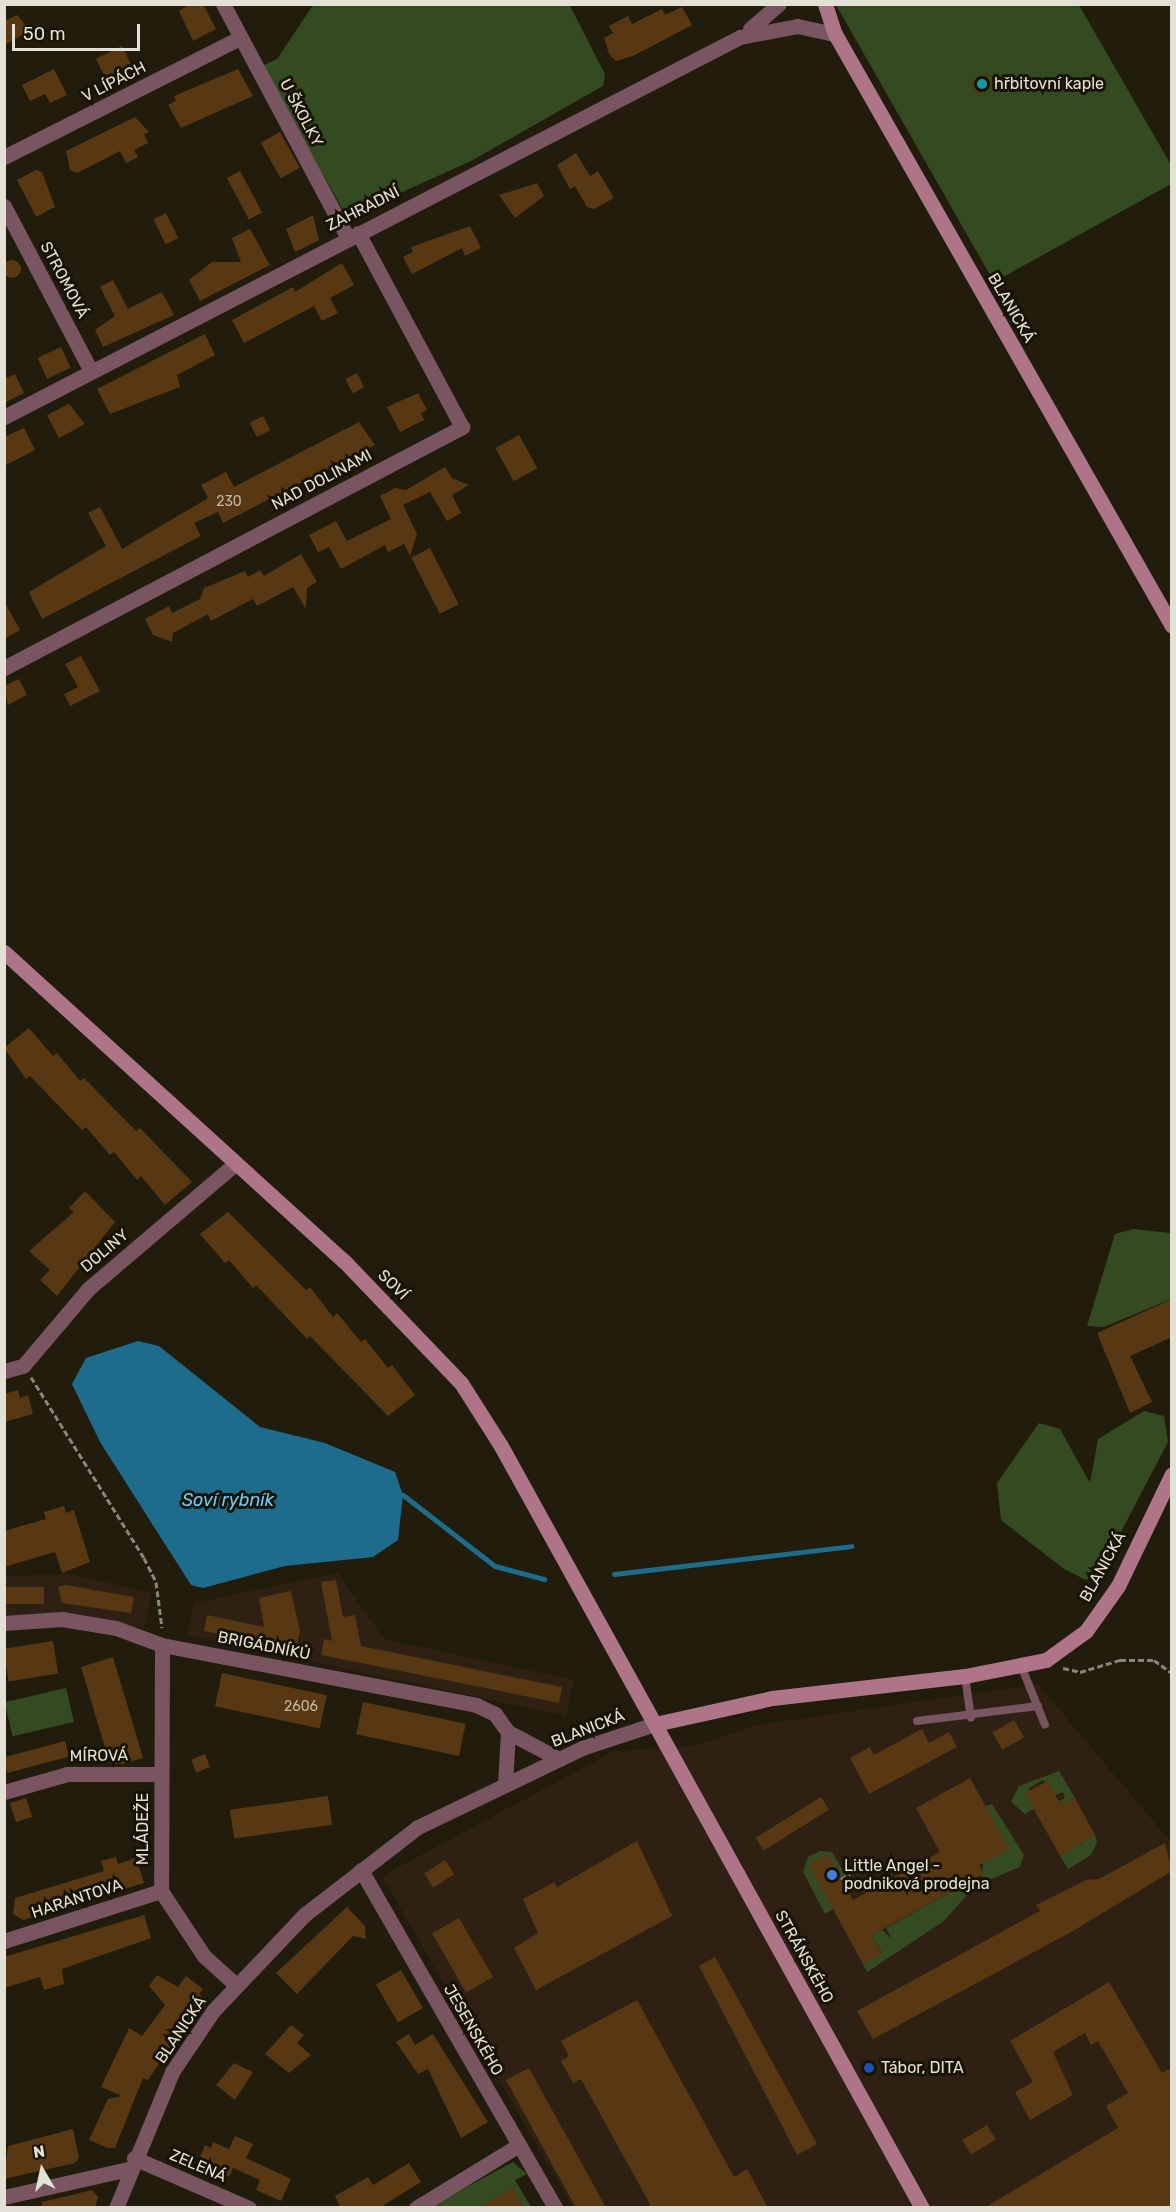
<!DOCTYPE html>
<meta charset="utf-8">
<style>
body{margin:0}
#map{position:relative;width:1176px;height:2212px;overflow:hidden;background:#211c0c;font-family:Rubik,sans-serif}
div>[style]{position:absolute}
.industrial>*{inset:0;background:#2e2114}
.green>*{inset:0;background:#344a20;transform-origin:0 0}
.water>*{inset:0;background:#1d6c8c}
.stream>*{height:5px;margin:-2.5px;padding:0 2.5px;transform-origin:2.5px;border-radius:2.5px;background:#1d6c8c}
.building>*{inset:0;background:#573813;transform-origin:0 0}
.round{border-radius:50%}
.path>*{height:3px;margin-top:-1.5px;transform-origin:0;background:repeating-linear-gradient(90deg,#898578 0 6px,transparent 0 9px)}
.lane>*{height:8px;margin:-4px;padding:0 4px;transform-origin:4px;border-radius:4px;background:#795561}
.street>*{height:15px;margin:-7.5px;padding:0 7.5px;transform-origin:7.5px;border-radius:7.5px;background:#795561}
.secondary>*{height:15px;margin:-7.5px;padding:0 7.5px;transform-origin:7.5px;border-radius:7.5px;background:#ae7589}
.dots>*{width:16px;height:16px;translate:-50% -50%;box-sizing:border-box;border:3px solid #181304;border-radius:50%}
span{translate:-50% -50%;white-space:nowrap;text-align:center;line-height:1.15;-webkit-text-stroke:6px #181304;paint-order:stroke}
.number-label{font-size:14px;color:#c0b6a5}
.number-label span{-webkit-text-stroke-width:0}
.street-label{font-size:16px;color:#e3e0d6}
.poi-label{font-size:16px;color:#e3e0d6}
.left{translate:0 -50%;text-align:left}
.water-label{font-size:18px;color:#69ccfa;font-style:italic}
.frame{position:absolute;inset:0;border:6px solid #e3e0d6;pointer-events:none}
.north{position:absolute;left:12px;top:2140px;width:60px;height:60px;-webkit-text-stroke:4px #181304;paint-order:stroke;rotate:351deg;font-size:16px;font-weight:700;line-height:24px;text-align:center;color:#e3e0d6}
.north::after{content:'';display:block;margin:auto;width:21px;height:27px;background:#e3e0d6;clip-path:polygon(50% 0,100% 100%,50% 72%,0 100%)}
.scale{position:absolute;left:12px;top:24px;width:128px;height:27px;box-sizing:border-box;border:3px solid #e3e0d6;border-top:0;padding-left:8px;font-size:18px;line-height:21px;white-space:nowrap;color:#e3e0d6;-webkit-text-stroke:4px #181304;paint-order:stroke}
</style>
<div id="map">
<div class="industrial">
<i style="clip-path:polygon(338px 1573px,384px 1639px,574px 1680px,566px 1716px,187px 1635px,194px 1603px)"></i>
<i style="clip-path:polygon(69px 1574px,152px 1593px,144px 1629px,74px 1613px,5px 1618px,4px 1576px)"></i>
<i style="clip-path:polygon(1038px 1684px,1171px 1842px,1171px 2207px,572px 2207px,382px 1876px,614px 1751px,695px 1746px,757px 1725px)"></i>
</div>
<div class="green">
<i style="clip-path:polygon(569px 4px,605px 74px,603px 86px,471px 161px,347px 217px,262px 66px,277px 59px,313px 5px)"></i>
<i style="clip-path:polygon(836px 5px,1079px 5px,1171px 165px,1171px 184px,994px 282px)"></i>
<i style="clip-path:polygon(1133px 1229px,1171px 1233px,1171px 1299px,1104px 1327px,1087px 1326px,1115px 1234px)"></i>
<i style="clip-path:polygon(1144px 1411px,1164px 1416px,1168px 1442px,1101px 1570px,1086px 1580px,1064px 1569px,1001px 1520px,997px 1483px,1039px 1423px,1060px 1429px,1090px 1483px,1098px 1439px)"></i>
<i style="left:66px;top:1688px;width:35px;height:63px;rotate:77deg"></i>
<i style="clip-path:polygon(1059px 1771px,1075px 1798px,1063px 1804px,1083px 1841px,1095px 1835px,1097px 1842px,1091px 1855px,1068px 1869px,1059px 1854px,1083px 1843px,1059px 1801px,1065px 1798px,1063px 1792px,1056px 1795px,1043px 1780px,1029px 1788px,1034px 1809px,1025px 1814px,1011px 1802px,1019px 1786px)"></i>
<i style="clip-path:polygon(992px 1804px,1024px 1855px,1020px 1867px,982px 1883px,985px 1806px)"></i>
<i style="clip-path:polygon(820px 1851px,832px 1852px,845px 1874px,833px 1909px,825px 1914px,803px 1872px,808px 1857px)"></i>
<i style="clip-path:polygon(971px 1881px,974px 1887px,944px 1921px,867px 1972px,863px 1964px,882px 1953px,872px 1935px,882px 1930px,892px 1939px,886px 1928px)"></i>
<i style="clip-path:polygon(513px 2162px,527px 2174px,515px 2180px,531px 2207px,428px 2208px)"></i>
</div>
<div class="water">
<i style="clip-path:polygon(138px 1341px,159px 1346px,260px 1427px,325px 1443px,395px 1472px,403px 1495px,398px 1540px,373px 1557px,285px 1566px,203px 1588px,191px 1585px,100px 1442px,72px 1384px,86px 1358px)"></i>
</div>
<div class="stream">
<i style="left:403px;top:1495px;width:116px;rotate:37.7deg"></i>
<i style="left:495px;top:1566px;width:51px;rotate:14.9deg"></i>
<i style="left:614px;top:1574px;width:239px;rotate:-6.7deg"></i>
</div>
<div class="building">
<i style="clip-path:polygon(190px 4px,203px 4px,216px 29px,193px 41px,179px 11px)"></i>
<i style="clip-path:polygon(682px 7px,692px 25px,633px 56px,616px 61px,609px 54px,604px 38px,613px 33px,609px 26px,628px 16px,632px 24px,662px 9px,665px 15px)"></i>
<i style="clip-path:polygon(17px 15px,30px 31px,4px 45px,4px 21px)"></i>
<i style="left:122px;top:46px;width:28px;height:29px;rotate:64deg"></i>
<i style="clip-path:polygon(54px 69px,67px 95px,50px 103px,45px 94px,30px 101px,22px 85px)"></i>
<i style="clip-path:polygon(238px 69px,253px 96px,181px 128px,168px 105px,176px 101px,174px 96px)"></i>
<i style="left:987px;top:73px;width:15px;height:19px;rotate:62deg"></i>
<i style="clip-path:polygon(135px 117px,149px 132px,144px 134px,148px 143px,134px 150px,138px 157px,126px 163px,120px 151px,77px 173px,70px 170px,66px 151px)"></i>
<i style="left:280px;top:132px;width:41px;height:22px;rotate:61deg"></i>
<i style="clip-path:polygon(576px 153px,590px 176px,598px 171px,614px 198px,594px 209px,587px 207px,575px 186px,570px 189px,557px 165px)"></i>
<i style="clip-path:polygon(36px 170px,42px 172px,55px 207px,36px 217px,17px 180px)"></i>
<i style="left:240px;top:171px;width:47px;height:15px;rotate:62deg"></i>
<i style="clip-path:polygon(537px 183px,544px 196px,515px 218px,499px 195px)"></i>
<i style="left:166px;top:213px;width:28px;height:14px;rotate:64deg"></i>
<i style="clip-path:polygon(313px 215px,319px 240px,295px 252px,286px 229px)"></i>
<i style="clip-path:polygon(470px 226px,481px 248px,465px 256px,462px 248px,412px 274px,403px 257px,413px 252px,411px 247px)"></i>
<i style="clip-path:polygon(250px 229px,270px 265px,200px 301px,189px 280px,212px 262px,241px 262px,232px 238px)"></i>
<i class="round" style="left:3px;top:260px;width:18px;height:18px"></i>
<i style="clip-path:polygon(342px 263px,354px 285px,330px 298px,338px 313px,322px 321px,314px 306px,244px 343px,232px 320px,293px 287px,295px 292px)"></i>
<i style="clip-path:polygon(113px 280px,128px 309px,162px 292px,174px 315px,103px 347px,95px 330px,115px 316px,100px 287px)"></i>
<i style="clip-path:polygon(205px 334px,215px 355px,177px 375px,180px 387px,110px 414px,97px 389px)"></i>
<i style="left:61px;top:347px;width:23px;height:26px;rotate:65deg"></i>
<i style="left:357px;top:373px;width:16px;height:13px;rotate:63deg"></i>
<i style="clip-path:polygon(15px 374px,24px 393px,4px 403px,4px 379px)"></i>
<i style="clip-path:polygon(418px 393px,427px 410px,421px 413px,424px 420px,400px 432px,387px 407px)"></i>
<i style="clip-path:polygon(69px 404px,85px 424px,59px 438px,47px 415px)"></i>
<i style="left:263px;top:416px;width:16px;height:15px;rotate:63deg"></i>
<i style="clip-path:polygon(359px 422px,375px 445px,223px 523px,218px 512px,194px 523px,201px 536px,42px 619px,29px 592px,106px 546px,88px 513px,100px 507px,122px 549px,208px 498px,201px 485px,226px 472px,234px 487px)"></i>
<i style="clip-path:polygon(24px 428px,35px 450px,4px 466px,4px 437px)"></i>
<i style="left:519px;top:435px;width:38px;height:27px;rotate:61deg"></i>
<i style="clip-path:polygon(445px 467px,452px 478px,469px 485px,452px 495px,461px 513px,447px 521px,430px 492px,403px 505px,417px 534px,410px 556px,404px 544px,388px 552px,385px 545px,341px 569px,329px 547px,318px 552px,309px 535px,336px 521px,347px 541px,391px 519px,380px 496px,395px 488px,406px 490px)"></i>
<i style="left:430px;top:548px;width:63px;height:21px;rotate:63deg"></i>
<i style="clip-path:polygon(301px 554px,317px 582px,307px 588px,306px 609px,293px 587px,257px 606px,253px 599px,211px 621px,208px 614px,173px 633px,172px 642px,153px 635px,145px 619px,169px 606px,172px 613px,200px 599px,204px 588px,245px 571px,248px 577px,260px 570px,264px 576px)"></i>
<i style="clip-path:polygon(4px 601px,20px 630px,4px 639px)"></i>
<i style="clip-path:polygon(81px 656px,100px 691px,70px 706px,64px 694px,78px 687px,65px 664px)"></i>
<i style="clip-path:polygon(19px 679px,27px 695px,8px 705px,4px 686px)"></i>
<i style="clip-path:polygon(29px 1028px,53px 1056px,57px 1053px,80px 1081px,84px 1078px,136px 1131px,140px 1128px,192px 1182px,165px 1205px,141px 1176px,137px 1180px,114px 1152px,110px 1155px,86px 1127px,82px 1130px,30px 1076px,26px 1079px,4px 1048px)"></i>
<i style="clip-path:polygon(85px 1191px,115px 1222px,57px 1296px,40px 1280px,50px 1270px,29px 1251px,74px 1212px,69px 1208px)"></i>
<i style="clip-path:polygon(228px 1212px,306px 1290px,310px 1287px,333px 1317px,337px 1313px,361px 1342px,365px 1339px,388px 1368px,392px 1365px,415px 1395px,388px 1416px,310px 1336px,307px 1339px,256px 1285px,253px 1288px,229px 1260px,225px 1263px,200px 1234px)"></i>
<i style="clip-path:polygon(1172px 1299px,1172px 1337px,1130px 1356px,1152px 1402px,1130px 1413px,1097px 1333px)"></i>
<i style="clip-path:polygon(18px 1390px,20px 1398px,28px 1395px,33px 1414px,4px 1422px,4px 1394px)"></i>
<i style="clip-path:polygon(64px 1506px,66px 1513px,74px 1510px,90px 1562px,62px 1573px,55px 1552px,4px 1567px,4px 1531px,46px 1519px,44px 1512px)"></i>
<i style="clip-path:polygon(336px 1580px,343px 1617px,355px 1615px,361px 1646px,562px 1687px,559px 1703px,321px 1655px,324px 1639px,332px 1641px,321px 1582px)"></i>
<i style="clip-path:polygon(66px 1585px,134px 1597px,131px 1613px,62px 1603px,58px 1587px)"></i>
<i style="left:4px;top:1587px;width:40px;height:17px"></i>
<i style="clip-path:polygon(291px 1591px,300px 1631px,296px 1650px,204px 1631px,207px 1615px,264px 1627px,259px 1598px)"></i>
<i style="left:53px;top:1641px;width:33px;height:50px;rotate:81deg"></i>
<i style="clip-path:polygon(113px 1657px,143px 1758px,122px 1764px,110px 1764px,81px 1667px)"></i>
<i style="left:222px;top:1673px;width:107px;height:34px;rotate:12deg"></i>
<i style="left:363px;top:1702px;width:105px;height:33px;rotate:12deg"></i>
<i style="left:1014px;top:1720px;width:20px;height:25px;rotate:60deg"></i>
<i style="clip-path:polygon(922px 1729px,929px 1743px,949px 1732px,957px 1747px,869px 1794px,850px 1758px,870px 1747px,874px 1755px)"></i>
<i style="left:65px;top:1741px;width:16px;height:64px;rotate:75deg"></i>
<i style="left:205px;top:1754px;width:14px;height:15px;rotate:69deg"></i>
<i style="clip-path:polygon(970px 1778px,1009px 1849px,979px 1865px,984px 1874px,872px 1935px,882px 1954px,863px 1964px,809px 1865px,828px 1854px,853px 1900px,940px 1852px,916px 1808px)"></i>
<i style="clip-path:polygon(1048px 1781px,1061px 1805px,1075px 1798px,1095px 1835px,1060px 1856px,1025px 1793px)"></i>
<i style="left:328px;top:1796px;width:29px;height:99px;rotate:82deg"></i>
<i style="left:821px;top:1797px;width:15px;height:77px;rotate:58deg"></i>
<i style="left:26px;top:1798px;width:20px;height:17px;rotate:72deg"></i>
<i style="clip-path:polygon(637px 1841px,672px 1916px,536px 1990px,514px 1948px,538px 1933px,523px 1899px,554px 1882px,557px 1887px)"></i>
<i style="clip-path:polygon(1165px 1843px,1172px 1871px,1073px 1931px,873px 2039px,857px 2011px,1040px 1911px,1036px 1905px,1086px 1880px,1099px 1879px)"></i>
<i style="clip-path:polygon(116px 1857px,118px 1864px,136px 1858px,144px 1883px,23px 1920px,13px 1914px,15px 1898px,104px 1871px,101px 1861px)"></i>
<i style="left:445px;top:1860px;width:17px;height:25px;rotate:57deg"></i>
<i style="clip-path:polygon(347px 1907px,365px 1926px,366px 1939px,353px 1936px,297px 1994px,276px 1973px)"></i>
<i style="clip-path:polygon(144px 1915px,151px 1938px,62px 1969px,64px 1984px,44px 1990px,40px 1977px,4px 1988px,4px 1957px)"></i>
<i style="left:459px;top:1918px;width:68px;height:31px;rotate:60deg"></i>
<i style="clip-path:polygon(715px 1957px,817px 2144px,797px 2155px,699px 1966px)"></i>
<i style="left:401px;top:1970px;width:44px;height:29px;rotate:60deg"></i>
<i style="clip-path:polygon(157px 1975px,178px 1987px,186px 1976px,203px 1989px,199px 1994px,204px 1998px,148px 2080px,143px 2078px,115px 2148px,108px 2148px,89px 2140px,108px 2099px,122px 2096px,101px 2087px,129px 2028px,142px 2036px,165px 2005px,149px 1986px)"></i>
<i style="clip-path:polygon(1109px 1982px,1162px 2073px,1172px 2068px,1172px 2208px,984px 2208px,1118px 2128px,1106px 2106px,1128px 2093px,1098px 2041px,1091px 2045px,1085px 2033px,1053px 2052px,1073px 2095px,1030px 2120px,1015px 2092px,1033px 2082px,1010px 2041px)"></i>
<i style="clip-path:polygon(637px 2000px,734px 2177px,747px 2169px,768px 2208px,652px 2208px,581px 2079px,573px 2083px,561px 2061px,569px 2056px,561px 2041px)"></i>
<i style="clip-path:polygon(291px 2025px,304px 2035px,297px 2043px,311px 2055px,289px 2073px,265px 2054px)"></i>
<i style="clip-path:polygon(409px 2034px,415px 2045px,433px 2034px,488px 2122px,461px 2138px,428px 2069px,418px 2074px,396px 2042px)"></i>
<i style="clip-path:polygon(234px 2063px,253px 2072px,235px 2100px,216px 2085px)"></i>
<i style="clip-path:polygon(529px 2068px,597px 2191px,606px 2208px,576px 2208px,506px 2080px)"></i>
<i style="left:987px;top:2125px;width:17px;height:29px;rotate:59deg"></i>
<i style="clip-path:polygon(73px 2129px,79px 2158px,75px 2163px,4px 2179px,8px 2146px)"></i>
<i style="clip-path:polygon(235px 2136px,253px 2144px,246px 2158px,291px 2179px,281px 2201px,256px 2190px,260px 2180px,233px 2168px,229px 2177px,198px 2162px,205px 2145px,211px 2148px,213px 2142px,229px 2149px)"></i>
<i style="clip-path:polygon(409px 2163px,421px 2182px,379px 2208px,341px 2208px,335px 2196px,368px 2177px,373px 2185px)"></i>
<i style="clip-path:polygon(513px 2188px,524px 2208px,478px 2208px)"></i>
<i style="clip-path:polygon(92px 2190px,98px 2197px,95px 2208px,42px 2208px,42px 2202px)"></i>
</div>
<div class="path">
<i style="left:31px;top:1377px;width:213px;rotate:58deg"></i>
<i style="left:144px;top:1558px;width:27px;rotate:63deg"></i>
<i style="left:156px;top:1582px;width:46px;rotate:82.6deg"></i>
<i style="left:1063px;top:1668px;width:17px;rotate:13deg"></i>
<i style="left:1080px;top:1672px;width:42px;rotate:-16.7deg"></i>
<i style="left:1120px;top:1660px;width:34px"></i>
<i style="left:1154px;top:1660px;width:22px;rotate:36deg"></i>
<i style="left:841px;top:1879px;width:10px;rotate:-29deg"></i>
</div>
<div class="lane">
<i style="left:1022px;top:1668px;width:61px;rotate:68deg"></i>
<i style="left:965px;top:1676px;width:42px;rotate:81.9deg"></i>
<i style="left:917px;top:1721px;width:122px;rotate:-7.1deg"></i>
</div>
<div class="street">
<i style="left:223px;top:4px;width:265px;rotate:61.9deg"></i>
<i style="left:750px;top:29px;width:38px;rotate:-41deg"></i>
<i style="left:4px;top:157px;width:264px;rotate:-26.8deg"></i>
<i style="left:4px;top:206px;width:187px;rotate:62.2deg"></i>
<i style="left:4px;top:417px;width:828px;rotate:-27.31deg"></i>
<i style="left:740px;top:37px;width:58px;rotate:-10.9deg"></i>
<i style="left:797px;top:26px;width:39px;rotate:12deg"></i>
<i style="left:4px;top:668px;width:518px;rotate:-27.75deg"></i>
<i style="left:462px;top:427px;width:220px;rotate:-118.2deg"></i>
<i style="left:4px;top:1371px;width:20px;rotate:-15deg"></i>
<i style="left:23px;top:1366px;width:101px;rotate:-49.8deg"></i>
<i style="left:88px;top:1289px;width:194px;rotate:-40.4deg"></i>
<i style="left:4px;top:1623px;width:58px;rotate:-3.9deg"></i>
<i style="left:62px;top:1619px;width:55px;rotate:9.5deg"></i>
<i style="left:116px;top:1628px;width:49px;rotate:20.3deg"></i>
<i style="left:162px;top:1645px;width:320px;rotate:10.8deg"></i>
<i style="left:476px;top:1705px;width:21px;rotate:25deg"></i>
<i style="left:495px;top:1714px;width:22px;rotate:54deg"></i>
<i style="left:508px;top:1732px;width:52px;rotate:93.3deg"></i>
<i style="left:162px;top:1645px;width:246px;rotate:90.2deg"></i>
<i style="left:161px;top:1891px;width:78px;rotate:56.5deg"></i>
<i style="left:204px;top:1956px;width:43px;rotate:42.2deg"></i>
<i style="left:508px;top:1732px;width:58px;rotate:27.9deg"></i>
<i style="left:4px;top:1792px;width:66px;rotate:-15.9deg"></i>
<i style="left:67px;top:1774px;width:94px"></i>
<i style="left:361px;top:1870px;width:390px;rotate:60.1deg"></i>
<i style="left:4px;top:1941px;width:165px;rotate:-17.7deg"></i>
<i style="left:134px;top:2158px;width:125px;rotate:23.5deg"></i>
<i style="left:4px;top:2197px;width:127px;rotate:-12.7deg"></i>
<i style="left:116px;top:2208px;width:147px;rotate:-67.6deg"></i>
<i style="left:172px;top:2072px;width:73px;rotate:-56.1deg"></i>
<i style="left:213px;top:2011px;width:132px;rotate:-46.5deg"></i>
<i style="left:304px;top:1915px;width:144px;rotate:-37.7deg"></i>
<i style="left:418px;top:1827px;width:182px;rotate:-25.7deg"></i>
<i style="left:582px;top:1748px;width:77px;rotate:-18.2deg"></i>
<i style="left:416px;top:2208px;width:121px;rotate:-31.5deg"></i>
</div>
<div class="secondary">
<i style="left:825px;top:4px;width:32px;rotate:72deg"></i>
<i style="left:835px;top:34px;width:681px;rotate:60.35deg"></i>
<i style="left:4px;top:952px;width:459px;rotate:42.3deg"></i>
<i style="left:344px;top:1261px;width:169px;rotate:46.2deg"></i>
<i style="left:461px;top:1383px;width:75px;rotate:57.6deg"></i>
<i style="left:501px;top:1446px;width:871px;rotate:61.08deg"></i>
<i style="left:655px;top:1724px;width:120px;rotate:-12.5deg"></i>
<i style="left:772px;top:1698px;width:194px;rotate:-6.5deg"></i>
<i style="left:965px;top:1676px;width:83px;rotate:-11.2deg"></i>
<i style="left:1046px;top:1660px;width:49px;rotate:-35.9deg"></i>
<i style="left:1086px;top:1631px;width:55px;rotate:-54.6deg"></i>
<i style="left:1118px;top:1586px;width:124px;rotate:-64.3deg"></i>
</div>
<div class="dots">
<i style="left:982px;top:84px;background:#0f9aa8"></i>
<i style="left:832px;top:1875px;background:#3f7fe0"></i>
<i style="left:869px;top:2068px;background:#1a4fb4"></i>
</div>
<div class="number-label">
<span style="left:229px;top:502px">230</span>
<span style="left:301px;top:1707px">2606</span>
</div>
<div class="street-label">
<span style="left:114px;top:82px;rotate:-27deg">V LÍPÁCH</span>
<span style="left:301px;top:113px;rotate:62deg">U ŠKOLKY</span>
<span style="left:363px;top:209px;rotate:-27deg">ZAHRADNÍ</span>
<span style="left:64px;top:280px;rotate:62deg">STROMOVÁ</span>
<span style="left:1011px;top:308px;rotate:60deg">BLANICKÁ</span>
<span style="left:322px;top:480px;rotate:-28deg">NAD DOLINAMI</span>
<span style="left:105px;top:1251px;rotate:-40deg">DOLINY</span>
<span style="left:393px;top:1285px;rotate:45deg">SOVÍ</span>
<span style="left:1103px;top:1567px;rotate:-61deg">BLANICKÁ</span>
<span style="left:264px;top:1646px;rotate:11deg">BRIGÁDNÍKŮ</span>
<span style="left:588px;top:1729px;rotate:-21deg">BLANICKÁ</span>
<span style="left:99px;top:1756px;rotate:-1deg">MÍROVÁ</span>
<span style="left:143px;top:1829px;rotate:-90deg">MLÁDEŽE</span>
<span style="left:77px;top:1899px;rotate:-18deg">HARANTOVA</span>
<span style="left:804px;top:1957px;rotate:61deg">STRÁNSKÉHO</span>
<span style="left:181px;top:2030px;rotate:-56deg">BLANICKÁ</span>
<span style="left:473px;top:2030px;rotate:60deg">JESENSKÉHO</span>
<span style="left:198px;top:2166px;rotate:23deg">ZELENÁ</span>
</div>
<div class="poi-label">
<span class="left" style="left:994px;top:84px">hřbitovní kaple</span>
<span class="left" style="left:844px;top:1875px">Little Angel -<br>podniková prodejna</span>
<span class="left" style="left:881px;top:2068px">Tábor, DITA</span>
</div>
<div class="water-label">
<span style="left:228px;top:1500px">Soví rybník</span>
</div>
<div class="frame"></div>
<div class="north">N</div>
<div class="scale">50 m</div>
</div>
